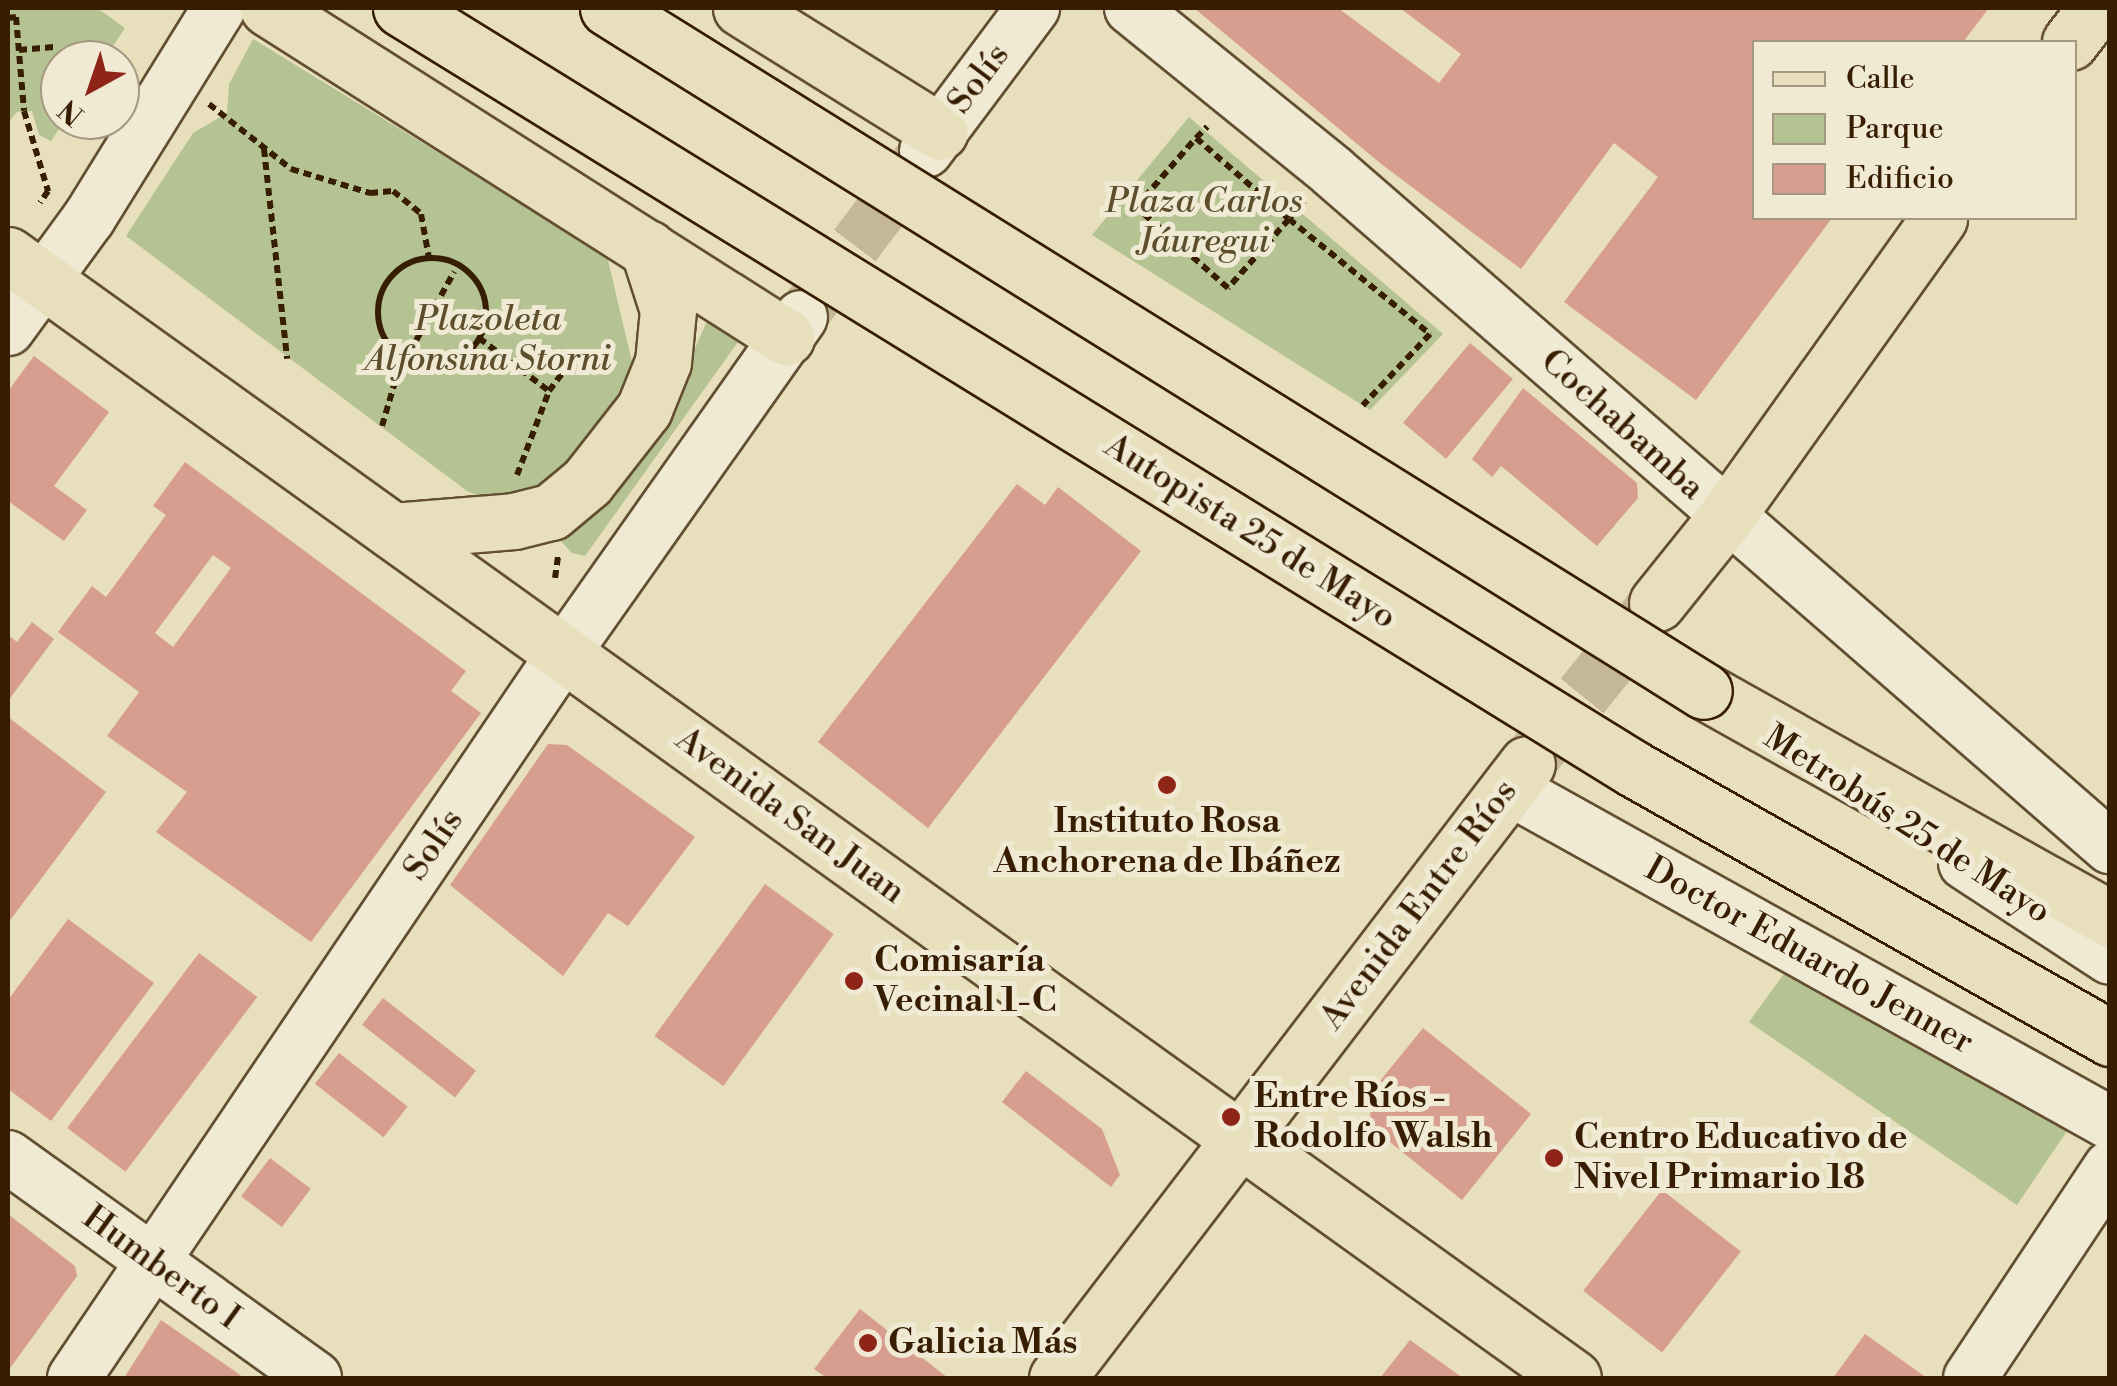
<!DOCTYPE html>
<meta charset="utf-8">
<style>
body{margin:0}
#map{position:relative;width:2117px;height:1386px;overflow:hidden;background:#e8dfbd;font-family:"Libre Bodoni",serif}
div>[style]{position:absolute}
.green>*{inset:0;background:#b5c292}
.building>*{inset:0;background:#d79d8f;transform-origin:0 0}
.minor-tunnel>*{height:52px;margin-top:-26px;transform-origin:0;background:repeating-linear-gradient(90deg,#c5b898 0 52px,transparent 0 78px)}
.major-tunnel>*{height:55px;margin-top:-27.5px;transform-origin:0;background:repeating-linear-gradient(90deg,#c5b898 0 55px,transparent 0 83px)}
.path>*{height:6px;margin-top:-3px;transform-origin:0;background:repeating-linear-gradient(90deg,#371e02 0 8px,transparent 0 13px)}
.path>.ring{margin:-3px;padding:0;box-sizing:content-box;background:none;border:6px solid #371e02;border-radius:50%}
.roads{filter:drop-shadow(2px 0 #634e31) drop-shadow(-2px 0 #634e31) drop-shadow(0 2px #634e31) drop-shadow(0 -2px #634e31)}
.minor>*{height:52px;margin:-26px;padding:0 26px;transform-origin:26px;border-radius:26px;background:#f0ead4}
.major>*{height:55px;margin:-27.5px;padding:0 27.5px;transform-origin:27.5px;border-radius:27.5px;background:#e8dfbd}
.highway>*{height:55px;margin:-27.5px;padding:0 27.5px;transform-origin:27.5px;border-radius:27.5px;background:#e8dfbd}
.bridges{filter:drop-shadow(2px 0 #371e02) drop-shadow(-2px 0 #371e02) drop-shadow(0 2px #371e02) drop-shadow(0 -2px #371e02)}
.highway-bridge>*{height:55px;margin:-27.5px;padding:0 27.5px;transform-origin:27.5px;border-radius:27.5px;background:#e8dfbd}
.dots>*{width:28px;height:28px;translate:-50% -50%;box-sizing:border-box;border:5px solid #f0ead4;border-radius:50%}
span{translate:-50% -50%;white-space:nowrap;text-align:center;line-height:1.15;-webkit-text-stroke:10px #f0ead4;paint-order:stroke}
.street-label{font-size:35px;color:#371e02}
.park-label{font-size:35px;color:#5d4f2d;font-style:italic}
.poi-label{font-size:35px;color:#371e02;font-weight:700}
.left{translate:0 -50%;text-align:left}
.frame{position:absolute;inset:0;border:10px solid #371e02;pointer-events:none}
.legend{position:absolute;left:1752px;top:40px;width:325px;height:180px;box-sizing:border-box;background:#f0ead4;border:2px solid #a69880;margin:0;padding:12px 18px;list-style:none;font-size:30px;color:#371e02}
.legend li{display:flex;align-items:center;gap:20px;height:50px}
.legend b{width:50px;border:2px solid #a69880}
.north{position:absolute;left:40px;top:40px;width:100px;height:100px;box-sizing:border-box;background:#f0ead4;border:2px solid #a69880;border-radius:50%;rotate:220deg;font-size:28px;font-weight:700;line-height:40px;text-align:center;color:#371e02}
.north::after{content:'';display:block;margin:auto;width:35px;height:45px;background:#8f2418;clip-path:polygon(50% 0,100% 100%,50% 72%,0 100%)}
</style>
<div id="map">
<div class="green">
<i style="clip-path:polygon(8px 8px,97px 8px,125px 28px,104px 60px,60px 60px,65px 120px,51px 141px,39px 135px,32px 111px,17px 112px,8px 123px)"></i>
<i style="clip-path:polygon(253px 39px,607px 256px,637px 383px,553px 496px,486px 499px,467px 491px,126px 236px,193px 133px,227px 113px,229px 84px)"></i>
<i style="clip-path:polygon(1189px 117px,1443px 334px,1370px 410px,1092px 235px)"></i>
<i style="clip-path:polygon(707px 321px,738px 342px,585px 556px,572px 553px,554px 534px,665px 417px)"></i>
<i style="clip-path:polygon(1786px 971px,2069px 1128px,2017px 1205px,1749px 1022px)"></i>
</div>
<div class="building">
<i style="clip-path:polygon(1194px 8px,1338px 8px,1439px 83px,1461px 54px,1400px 8px,1989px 8px,1963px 42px,1754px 42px,1754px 218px,1832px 218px,1696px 400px,1564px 302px,1658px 177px,1614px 143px,1521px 269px,1380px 163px)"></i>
<i style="left:1470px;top:343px;width:56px;height:104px;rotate:40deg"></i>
<i style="clip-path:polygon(34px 356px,109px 412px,54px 486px,87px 510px,64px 541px,8px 501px,8px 391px)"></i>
<i style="clip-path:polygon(1523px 388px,1637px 483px,1638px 498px,1597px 546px,1501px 466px,1492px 477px,1472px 459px)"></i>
<i style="clip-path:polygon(evenodd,185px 462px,466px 671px,451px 691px,481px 713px,311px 942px,156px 832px,187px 792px,107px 736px,139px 692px,58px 632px,92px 586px,106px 597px,166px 515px,153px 506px,185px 462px,213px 555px,231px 568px,173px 647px,155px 633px,213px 555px)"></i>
<i style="clip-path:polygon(1017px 484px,1045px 505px,1058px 487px,1141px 551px,928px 828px,818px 742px)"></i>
<i style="clip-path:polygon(32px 622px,54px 639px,8px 701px,8px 635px,17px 642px)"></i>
<i style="clip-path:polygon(8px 717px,106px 792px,8px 923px)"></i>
<i style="clip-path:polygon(548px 744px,567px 745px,695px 837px,628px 926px,608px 913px,563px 976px,450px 885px)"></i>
<i style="left:765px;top:884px;width:85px;height:188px;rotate:36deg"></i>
<i style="clip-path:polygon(68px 919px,154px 983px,51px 1121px,8px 1089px,8px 1000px)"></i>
<i style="left:199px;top:953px;width:73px;height:219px;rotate:37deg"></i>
<i style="left:383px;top:998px;width:118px;height:34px;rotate:38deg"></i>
<i style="clip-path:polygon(1423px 1028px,1531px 1114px,1462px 1200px,1370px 1126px,1371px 1092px)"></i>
<i style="left:339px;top:1053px;width:87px;height:39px;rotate:38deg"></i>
<i style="clip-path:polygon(1026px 1071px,1102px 1129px,1120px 1175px,1111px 1187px,1002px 1102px)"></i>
<i style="left:270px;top:1158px;width:51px;height:48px;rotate:37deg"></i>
<i style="left:1662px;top:1190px;width:100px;height:128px;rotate:38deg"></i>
<i style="clip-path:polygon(8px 1214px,75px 1266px,77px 1276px,8px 1371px)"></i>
<i style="clip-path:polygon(860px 1309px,948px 1378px,827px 1378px,814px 1369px)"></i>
<i style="clip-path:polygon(161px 1320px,236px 1372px,244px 1378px,124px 1378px)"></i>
<i style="clip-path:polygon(1865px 1334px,1927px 1378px,1833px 1378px)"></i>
<i style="clip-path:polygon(1410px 1340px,1463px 1378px,1380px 1378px)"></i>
</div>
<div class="minor-tunnel">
<i style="left:808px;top:308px;width:191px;rotate:-53.1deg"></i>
</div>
<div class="major-tunnel">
<i style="left:1530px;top:760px;width:199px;rotate:-51.1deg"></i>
</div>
<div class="path">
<i style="left:8px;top:18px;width:8px;rotate:-7deg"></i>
<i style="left:16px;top:17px;width:94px;rotate:85.1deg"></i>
<i style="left:24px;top:111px;width:84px;rotate:73.3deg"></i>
<i style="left:48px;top:191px;width:14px;rotate:124deg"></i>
<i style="left:19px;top:50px;width:35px;rotate:-5deg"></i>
<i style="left:209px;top:104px;width:105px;rotate:38.4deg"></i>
<i style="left:291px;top:169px;width:83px;rotate:16.9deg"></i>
<i style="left:370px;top:193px;width:23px;rotate:-5deg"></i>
<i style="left:393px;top:191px;width:36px;rotate:39deg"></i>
<i style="left:421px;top:214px;width:45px;rotate:79.7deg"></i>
<i style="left:1196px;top:138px;width:123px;rotate:41.1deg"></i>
<i style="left:1289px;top:219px;width:92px;rotate:131.5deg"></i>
<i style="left:1228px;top:288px;width:123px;rotate:-138.6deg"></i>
<i style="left:1136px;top:207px;width:91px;rotate:-49deg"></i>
<i style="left:1196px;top:138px;width:16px;rotate:-45deg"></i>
<i style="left:264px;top:149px;width:211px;rotate:83.7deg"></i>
<i style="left:1304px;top:201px;width:23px;rotate:130deg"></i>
<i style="left:1289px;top:219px;width:182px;rotate:39.2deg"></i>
<i style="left:1430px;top:334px;width:98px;rotate:133.3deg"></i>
<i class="ring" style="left:378px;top:258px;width:102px;height:102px"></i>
<i style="left:479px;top:338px;width:88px;rotate:37.1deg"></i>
<i style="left:382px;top:426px;width:53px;rotate:-73.6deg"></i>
<i style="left:397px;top:375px;width:118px;rotate:-61deg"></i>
<i style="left:517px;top:475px;width:90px;rotate:-69.1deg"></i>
<i style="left:549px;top:391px;width:44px;rotate:-53.4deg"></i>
<i style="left:555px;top:578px;width:22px;rotate:-82deg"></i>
</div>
<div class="roads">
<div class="minor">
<i style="left:1131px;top:8px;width:259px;rotate:39deg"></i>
<i style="left:1332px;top:171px;width:1031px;rotate:40.99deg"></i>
<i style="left:926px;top:151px;width:179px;rotate:-53.2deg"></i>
<i style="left:8px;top:329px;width:137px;rotate:-53.9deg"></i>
<i style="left:89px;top:218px;width:247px;rotate:-58.2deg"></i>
<i style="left:1508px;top:788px;width:689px;rotate:29.09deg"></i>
<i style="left:1965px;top:863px;width:173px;rotate:33.2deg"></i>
<i style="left:8px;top:1157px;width:378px;rotate:35.7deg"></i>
<i style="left:74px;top:1378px;width:875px;rotate:-55.95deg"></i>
<i style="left:564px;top:653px;width:411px;rotate:-54.8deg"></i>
<i style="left:1970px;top:1378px;width:253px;rotate:-56.4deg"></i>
</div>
<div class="major">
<i style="left:2070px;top:42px;width:43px;rotate:-52.6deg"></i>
<i style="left:8px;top:255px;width:1926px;rotate:35.66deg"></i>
<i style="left:1657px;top:603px;width:110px;rotate:-51.3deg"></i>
<i style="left:1726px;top:517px;width:367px;rotate:-54.5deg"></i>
<i style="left:1057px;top:1378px;width:773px;rotate:-52.57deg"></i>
</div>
<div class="highway">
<i style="left:268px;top:8px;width:614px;rotate:32.42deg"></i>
<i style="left:741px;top:8px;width:234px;rotate:31.9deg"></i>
<i style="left:393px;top:531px;width:121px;rotate:-4.7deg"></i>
<i style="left:514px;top:521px;width:38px;rotate:-14deg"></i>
<i style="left:551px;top:512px;width:47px;rotate:-39.8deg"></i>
<i style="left:587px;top:482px;width:93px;rotate:-52deg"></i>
<i style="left:644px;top:409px;width:51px;rotate:-68deg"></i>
<i style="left:663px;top:362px;width:52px;rotate:-84.5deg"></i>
<i style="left:668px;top:310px;width:65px;rotate:-107.9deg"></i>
<i style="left:1704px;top:691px;width:466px;rotate:29.3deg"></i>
</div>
</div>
<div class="bridges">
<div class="highway-bridge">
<i style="left:401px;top:8px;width:1449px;rotate:31.68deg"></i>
<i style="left:1634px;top:769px;width:547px;rotate:29.47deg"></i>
<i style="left:608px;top:8px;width:1291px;rotate:31.93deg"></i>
</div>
</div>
<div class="dots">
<i style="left:1167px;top:785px;background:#8f2418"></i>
<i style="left:854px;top:981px;background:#8f2418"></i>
<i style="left:1231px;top:1117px;background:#8f2418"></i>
<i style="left:1554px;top:1158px;background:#8f2418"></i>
<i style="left:868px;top:1343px;background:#8f2418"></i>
</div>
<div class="street-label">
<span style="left:979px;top:79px;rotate:-53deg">Solís</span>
<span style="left:1622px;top:425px;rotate:42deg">Cochabamba</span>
<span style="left:1250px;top:532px;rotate:32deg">Autopista 25 de Mayo</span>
<span style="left:790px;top:816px;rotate:36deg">Avenida San Juan</span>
<span style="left:1907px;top:825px;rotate:33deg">Metrobús 25 de Mayo</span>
<span style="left:434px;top:845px;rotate:-56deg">Solís</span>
<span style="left:1419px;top:905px;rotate:-53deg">Avenida Entre Ríos</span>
<span style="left:1809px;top:956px;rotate:29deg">Doctor Eduardo Jenner</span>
<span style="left:161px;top:1268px;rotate:36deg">Humberto I</span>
</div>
<div class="park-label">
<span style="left:1204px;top:222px">Plaza Carlos<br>Jáuregui</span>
<span style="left:488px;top:340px">Plazoleta<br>Alfonsina Storni</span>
</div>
<div class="poi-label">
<span style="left:1167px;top:842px">Instituto Rosa<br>Anchorena de Ibáñez</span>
<span class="left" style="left:874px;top:981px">Comisaría<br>Vecinal 1-C</span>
<span class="left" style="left:1254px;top:1117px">Entre Ríos -<br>Rodolfo Walsh</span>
<span class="left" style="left:1574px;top:1158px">Centro Educativo de<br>Nivel Primario 18</span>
<span class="left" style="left:888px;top:1343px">Galicia Más</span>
</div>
<div class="frame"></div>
<ul class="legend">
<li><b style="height:12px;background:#e8dfbd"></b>Calle</li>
<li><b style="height:28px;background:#b5c292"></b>Parque</li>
<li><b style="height:28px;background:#d79d8f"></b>Edificio</li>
</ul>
<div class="north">N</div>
</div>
